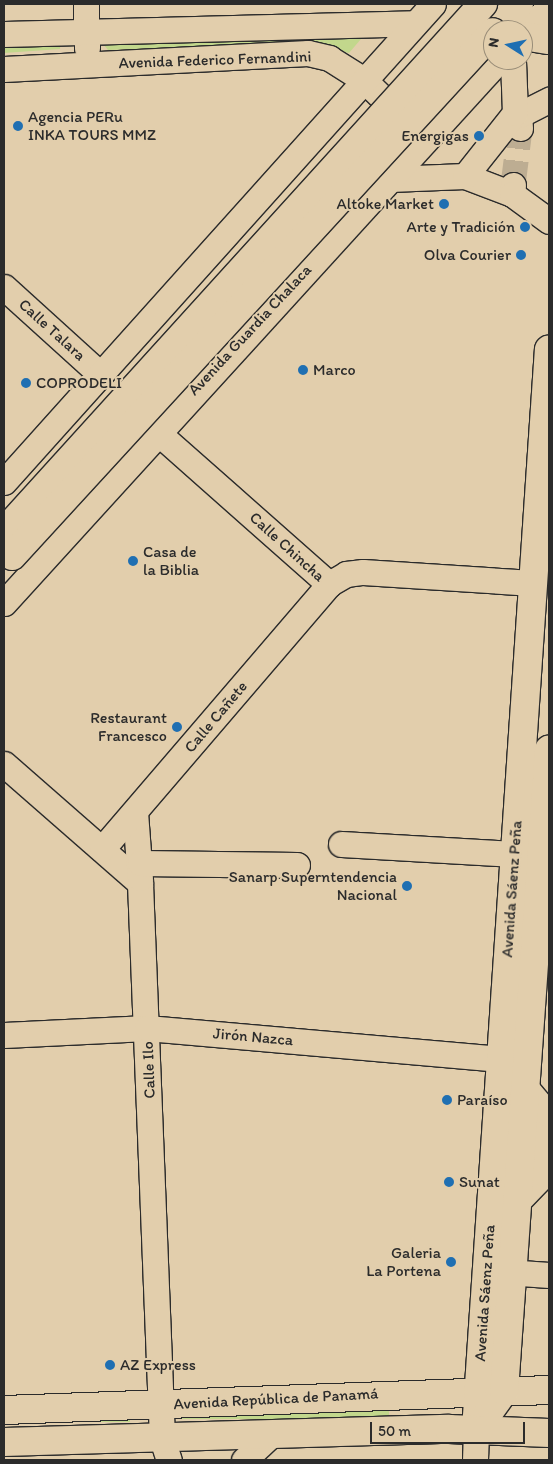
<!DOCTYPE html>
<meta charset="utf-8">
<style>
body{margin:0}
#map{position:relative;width:553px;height:1464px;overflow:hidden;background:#e2ceac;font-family:Itim,sans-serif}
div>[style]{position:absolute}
.green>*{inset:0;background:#c2d78c;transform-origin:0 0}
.minor-tunnel>*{height:25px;margin-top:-12.5px;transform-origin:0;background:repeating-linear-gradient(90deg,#bdad92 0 25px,transparent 0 37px)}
.roads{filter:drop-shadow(1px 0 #2b2b2b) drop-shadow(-1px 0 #2b2b2b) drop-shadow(0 1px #2b2b2b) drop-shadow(0 -1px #2b2b2b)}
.minor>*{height:25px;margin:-12.5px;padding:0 12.5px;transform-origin:12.5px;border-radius:12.5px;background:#e2ceac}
.major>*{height:28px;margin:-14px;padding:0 14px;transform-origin:14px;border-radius:14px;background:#e2ceac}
.bridges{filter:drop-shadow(1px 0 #2b2b2b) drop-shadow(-1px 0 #2b2b2b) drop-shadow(0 1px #2b2b2b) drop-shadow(0 -1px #2b2b2b)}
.major-bridge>*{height:28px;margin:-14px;padding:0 14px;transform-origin:14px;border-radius:14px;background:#e2ceac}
.dots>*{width:14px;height:14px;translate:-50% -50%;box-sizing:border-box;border:2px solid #e2ceac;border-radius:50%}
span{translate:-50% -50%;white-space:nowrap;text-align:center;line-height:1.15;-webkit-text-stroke:4px #e2ceac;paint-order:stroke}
.street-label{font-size:16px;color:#2b2b2b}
.poi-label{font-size:16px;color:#2b2b2b}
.left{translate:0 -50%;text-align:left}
.right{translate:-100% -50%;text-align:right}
.frame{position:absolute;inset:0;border:5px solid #2b2b2b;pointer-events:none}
.north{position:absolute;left:483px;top:20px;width:50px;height:50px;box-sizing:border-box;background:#e2ceac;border:1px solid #998d78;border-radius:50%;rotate:280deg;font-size:14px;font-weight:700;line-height:20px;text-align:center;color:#2b2b2b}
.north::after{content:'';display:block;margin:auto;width:18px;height:22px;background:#1f6fb2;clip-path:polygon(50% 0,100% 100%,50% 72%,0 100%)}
.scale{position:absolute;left:370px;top:1422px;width:155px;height:22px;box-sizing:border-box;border:2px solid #2b2b2b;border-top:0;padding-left:6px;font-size:15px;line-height:18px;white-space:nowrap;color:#2b2b2b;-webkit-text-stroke:4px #e2ceac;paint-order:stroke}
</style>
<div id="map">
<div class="green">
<i style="clip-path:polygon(373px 25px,349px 53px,310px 43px,108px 50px,103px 44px)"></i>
<i style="clip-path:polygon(61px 30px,60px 49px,4px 53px,4px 36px)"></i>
<i style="left:389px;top:1408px;width:11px;height:213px;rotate:90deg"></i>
<i style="left:130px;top:1412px;width:10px;height:126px;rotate:90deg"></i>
</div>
<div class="minor-tunnel">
<i style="left:513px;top:185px;width:57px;rotate:-83deg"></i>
</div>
<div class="roads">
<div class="minor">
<i style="left:86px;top:4px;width:44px;rotate:88.7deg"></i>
<i style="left:523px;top:33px;width:37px;rotate:-45deg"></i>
<i style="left:4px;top:34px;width:411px;rotate:-1.5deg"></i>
<i style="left:4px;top:69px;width:304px;rotate:-3deg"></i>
<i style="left:308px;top:53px;width:22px;rotate:13deg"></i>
<i style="left:329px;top:58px;width:41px;rotate:32.2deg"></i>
<i style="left:364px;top:80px;width:59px;rotate:44.3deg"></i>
<i style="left:520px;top:128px;width:13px;rotate:-94deg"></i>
<i style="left:519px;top:115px;width:34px;rotate:-27deg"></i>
<i style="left:465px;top:176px;width:50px;rotate:21deg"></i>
<i style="left:390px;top:179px;width:75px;rotate:-2.3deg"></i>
<i style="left:465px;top:176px;width:80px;rotate:-51.6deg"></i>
<i style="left:515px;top:113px;width:53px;rotate:-92.2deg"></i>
<i style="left:513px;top:185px;width:9px;rotate:96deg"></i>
<i style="left:512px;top:194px;width:46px;rotate:36.1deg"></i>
<i style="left:4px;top:287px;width:130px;rotate:42.2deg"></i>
<i style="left:157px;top:432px;width:230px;rotate:41.5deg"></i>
<i style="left:329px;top:584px;width:20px;rotate:-30deg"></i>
<i style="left:346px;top:574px;width:17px;rotate:-7deg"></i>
<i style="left:363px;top:572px;width:170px;rotate:3.7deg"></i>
<i style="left:4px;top:482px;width:642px;rotate:-48.09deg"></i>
<i style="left:4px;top:603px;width:735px;rotate:-47.65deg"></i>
<i style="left:4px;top:764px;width:181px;rotate:41.2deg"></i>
<i style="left:140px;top:883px;width:556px;rotate:87.73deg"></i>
<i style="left:162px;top:1439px;width:22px;rotate:72deg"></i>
<i style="left:135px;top:812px;width:66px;rotate:85.7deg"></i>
<i style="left:341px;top:844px;width:174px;rotate:3.3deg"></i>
<i style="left:102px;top:849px;width:349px;rotate:-49.4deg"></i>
<i style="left:140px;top:863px;width:157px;rotate:0.7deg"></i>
<i style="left:4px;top:1035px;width:143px;rotate:-2.8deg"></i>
<i style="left:147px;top:1028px;width:355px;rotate:5deg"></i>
<i style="left:517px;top:1202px;width:39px;rotate:-46deg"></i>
<i style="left:544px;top:1174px;width:60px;rotate:-86.2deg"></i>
<i style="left:548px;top:1114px;width:35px;rotate:-130deg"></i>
<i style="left:492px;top:1271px;width:57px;rotate:4deg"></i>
<i style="left:244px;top:1460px;width:35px;rotate:-43deg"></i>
<i style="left:475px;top:1460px;width:30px;rotate:-88deg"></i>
</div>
<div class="major">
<i style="left:494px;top:30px;width:36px;rotate:-46deg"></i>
<i style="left:523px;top:36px;width:26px;rotate:9deg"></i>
<i style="left:4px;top:1410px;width:545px;rotate:-2.1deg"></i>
<i style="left:476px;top:1430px;width:1083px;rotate:-86.14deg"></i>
<i style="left:476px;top:1430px;width:48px;rotate:-54.3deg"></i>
<i style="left:504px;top:1391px;width:643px;rotate:-85.98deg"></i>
<i style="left:4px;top:1442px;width:445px;rotate:-1.7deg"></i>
<i style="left:449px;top:1429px;width:100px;rotate:2.3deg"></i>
</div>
</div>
<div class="bridges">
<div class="major-bridge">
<i style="left:4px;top:532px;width:713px;rotate:-47.79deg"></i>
<i style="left:12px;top:556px;width:711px;rotate:-47.45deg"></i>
</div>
</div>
<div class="dots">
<i style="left:18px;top:126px;background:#1f6fb2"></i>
<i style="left:479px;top:136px;background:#1f6fb2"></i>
<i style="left:444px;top:204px;background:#1f6fb2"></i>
<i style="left:525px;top:227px;background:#1f6fb2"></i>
<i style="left:521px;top:255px;background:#1f6fb2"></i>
<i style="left:303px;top:370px;background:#1f6fb2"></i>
<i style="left:26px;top:383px;background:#1f6fb2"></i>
<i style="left:133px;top:561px;background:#1f6fb2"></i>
<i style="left:177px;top:727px;background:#1f6fb2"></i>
<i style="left:407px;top:886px;background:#1f6fb2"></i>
<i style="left:447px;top:1100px;background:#1f6fb2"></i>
<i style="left:449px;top:1182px;background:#1f6fb2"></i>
<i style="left:451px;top:1262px;background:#1f6fb2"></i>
<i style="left:110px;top:1365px;background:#1f6fb2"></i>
</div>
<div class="street-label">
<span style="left:215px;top:60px;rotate:-2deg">Avenida Federico Fernandini</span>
<span style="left:52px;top:330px;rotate:42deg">Calle Talara</span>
<span style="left:250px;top:330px;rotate:-47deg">Avenida Guardia Chalaca</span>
<span style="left:287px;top:547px;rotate:42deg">Calle Chincha</span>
<span style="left:216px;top:717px;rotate:-50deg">Calle Cañete</span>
<span style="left:512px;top:889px;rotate:-86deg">Avenida Sáenz Peña</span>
<span style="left:253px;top:1037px;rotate:5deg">Jirón Nazca</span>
<span style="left:149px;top:1070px;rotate:-92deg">Calle Ilo</span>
<span style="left:485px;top:1293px;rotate:-86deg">Avenida Sáenz Peña</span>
<span style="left:276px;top:1399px;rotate:-3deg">Avenida República de Panamá</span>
</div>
<div class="poi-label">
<span class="left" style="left:28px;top:126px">Agencia PERu<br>INKA TOURS MMZ</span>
<span class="right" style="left:469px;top:136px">Energigas</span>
<span class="right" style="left:434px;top:204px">Altoke Market</span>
<span class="right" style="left:515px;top:227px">Arte y Tradición</span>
<span class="right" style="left:511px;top:255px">Olva Courier</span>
<span class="left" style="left:313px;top:370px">Marco</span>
<span class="left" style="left:36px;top:383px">COPRODELI</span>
<span class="left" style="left:143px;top:561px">Casa de<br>la Biblia</span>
<span class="right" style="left:167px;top:727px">Restaurant<br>Francesco</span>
<span class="right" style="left:397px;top:886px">Sanarp Superntendencia<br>Nacional</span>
<span class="left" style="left:457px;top:1100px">Paraíso</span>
<span class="left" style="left:459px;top:1182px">Sunat</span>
<span class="right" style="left:441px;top:1262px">Galeria<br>La Portena</span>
<span class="left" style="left:120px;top:1365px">AZ Express</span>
</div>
<div class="frame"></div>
<div class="north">N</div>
<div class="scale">50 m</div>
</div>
